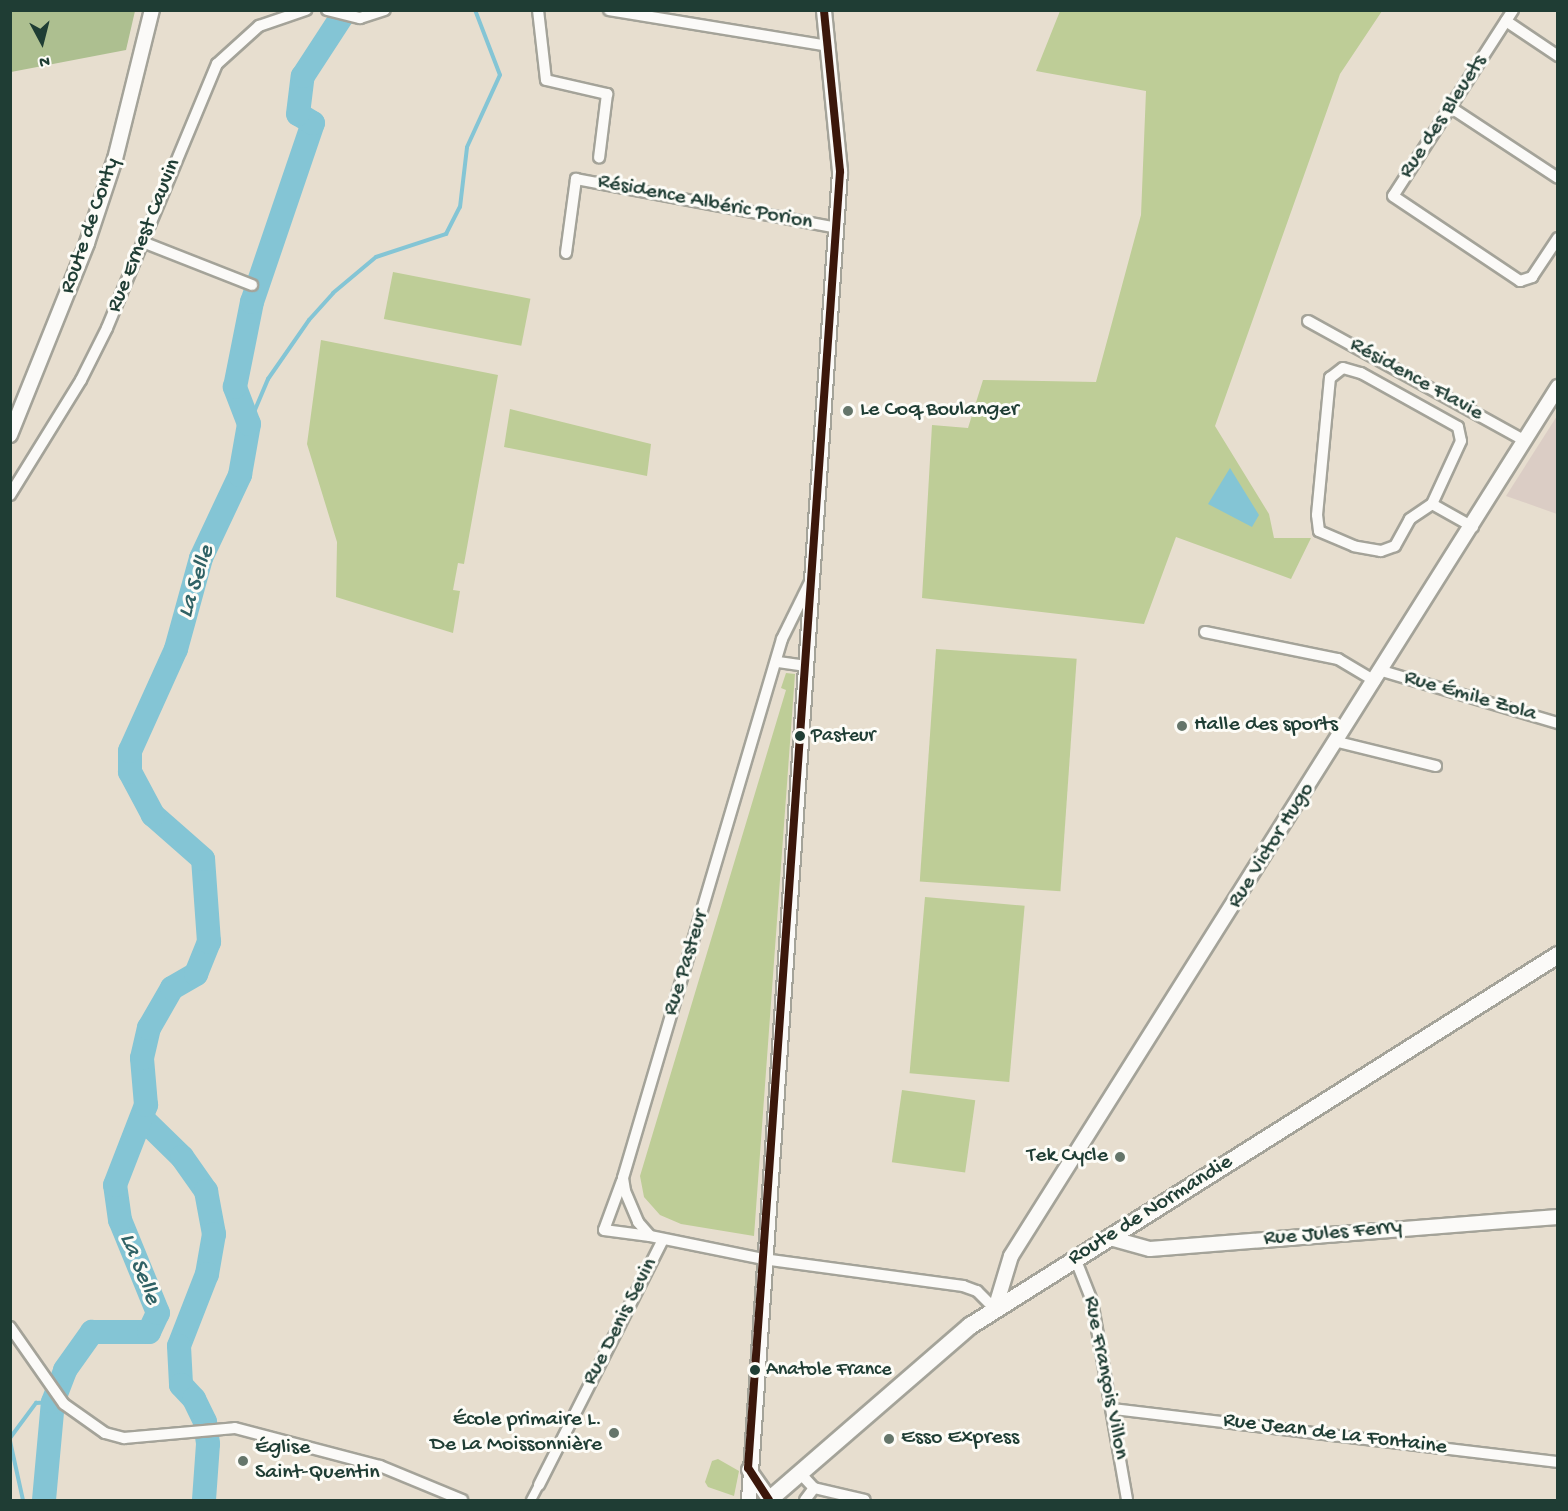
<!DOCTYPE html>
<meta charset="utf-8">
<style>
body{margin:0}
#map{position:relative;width:1568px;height:1511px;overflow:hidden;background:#e7decf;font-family:"Gochi Hand",sans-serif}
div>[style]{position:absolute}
.industrial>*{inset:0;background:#dbcdc5}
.green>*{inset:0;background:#becd97;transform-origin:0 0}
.forest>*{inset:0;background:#adbf90}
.water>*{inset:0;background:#84c5d5}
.stream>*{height:4px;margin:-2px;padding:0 2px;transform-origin:2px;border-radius:2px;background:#84c5d5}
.river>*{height:24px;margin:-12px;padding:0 12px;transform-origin:12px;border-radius:12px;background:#84c5d5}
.roads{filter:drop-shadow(2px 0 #a4a399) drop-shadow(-2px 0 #a4a399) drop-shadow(0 2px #a4a399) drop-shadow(0 -2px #a4a399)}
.pedestrian>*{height:8px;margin:-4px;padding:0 4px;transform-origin:4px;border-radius:4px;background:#fbfaf8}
.minor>*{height:10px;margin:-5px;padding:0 5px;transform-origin:5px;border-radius:5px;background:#fbfaf8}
.tertiary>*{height:14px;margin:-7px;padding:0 7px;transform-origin:7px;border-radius:7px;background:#fbfaf8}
.primary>*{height:16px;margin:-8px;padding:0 8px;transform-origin:8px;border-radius:8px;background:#fbfaf8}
.bus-1>*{height:8px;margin:-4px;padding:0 4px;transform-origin:4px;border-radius:4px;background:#3b170b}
.dots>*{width:16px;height:16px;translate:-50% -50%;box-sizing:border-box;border:3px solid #fdfcf7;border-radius:50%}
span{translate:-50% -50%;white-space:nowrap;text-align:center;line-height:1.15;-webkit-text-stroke:6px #fdfcf7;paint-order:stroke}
.bus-label{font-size:20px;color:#1f3d34}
.left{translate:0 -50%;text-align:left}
.street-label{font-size:22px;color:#1f3d34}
.poi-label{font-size:22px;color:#1f3d34}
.right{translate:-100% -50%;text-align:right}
.water-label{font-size:24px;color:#306265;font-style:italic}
.frame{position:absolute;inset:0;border:12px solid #1f3d34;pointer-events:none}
.north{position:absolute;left:12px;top:12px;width:60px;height:60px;-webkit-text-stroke:4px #fdfcf7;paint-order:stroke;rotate:173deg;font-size:16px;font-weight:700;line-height:24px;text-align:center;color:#1f3d34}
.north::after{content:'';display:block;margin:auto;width:21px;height:27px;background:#1f3d34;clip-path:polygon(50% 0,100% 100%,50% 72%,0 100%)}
</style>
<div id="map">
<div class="industrial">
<i style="clip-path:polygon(1557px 416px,1557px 514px,1506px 496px)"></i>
</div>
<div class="green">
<i style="clip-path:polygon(1060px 11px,1382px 11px,1340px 74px,1215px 426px,1269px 514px,1274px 538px,1311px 538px,1291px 579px,1176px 537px,1144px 624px,922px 598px,932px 425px,968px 428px,983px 380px,1096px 382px,1141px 215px,1146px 91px,1036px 71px)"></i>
<i style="left:393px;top:272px;width:140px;height:48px;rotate:11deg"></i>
<i style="clip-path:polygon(321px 340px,498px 375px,464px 564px,458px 563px,453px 590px,460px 591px,453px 633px,336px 597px,337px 542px,307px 444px)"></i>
<i style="clip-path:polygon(510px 409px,651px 444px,647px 476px,504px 447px)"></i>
<i style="left:936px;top:649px;width:141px;height:233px;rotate:4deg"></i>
<i style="clip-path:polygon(786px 673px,795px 674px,754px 1236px,681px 1224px,660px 1215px,644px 1197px,640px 1176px,786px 690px,781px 688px)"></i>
<i style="left:925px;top:897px;width:100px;height:177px;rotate:5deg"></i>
<i style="left:902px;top:1090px;width:74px;height:73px;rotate:8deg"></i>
<i style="clip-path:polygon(718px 1459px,739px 1471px,734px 1496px,708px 1487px,705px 1482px,712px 1461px)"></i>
</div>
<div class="forest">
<i style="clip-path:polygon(11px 10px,135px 10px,135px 11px,126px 50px,11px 72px)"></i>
</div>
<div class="water">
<i style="clip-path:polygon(1230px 468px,1259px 515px,1252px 527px,1208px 504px)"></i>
</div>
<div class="stream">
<i style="left:249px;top:424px;width:49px;rotate:-67.1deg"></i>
<i style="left:268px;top:379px;width:72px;rotate:-55.2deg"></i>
<i style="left:309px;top:320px;width:36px;rotate:-48deg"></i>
<i style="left:333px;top:293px;width:56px;rotate:-39.9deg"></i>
<i style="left:376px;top:257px;width:74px;rotate:-18.2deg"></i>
<i style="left:446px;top:234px;width:30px;rotate:-63deg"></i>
<i style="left:460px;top:207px;width:60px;rotate:-83.3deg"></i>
<i style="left:467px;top:147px;width:79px;rotate:-65.4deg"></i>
<i style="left:500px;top:75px;width:70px;rotate:-111deg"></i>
<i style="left:10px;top:1438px;width:44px;rotate:-53.4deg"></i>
<i style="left:36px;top:1403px;width:17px;rotate:-3deg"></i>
<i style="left:10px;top:1441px;width:60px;rotate:77.6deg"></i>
</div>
<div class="river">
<i style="left:142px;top:1118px;width:56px;rotate:44.3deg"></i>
<i style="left:182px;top:1157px;width:42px;rotate:54.8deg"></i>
<i style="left:206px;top:1191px;width:44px;rotate:79.5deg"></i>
<i style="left:214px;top:1234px;width:41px;rotate:99.9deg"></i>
<i style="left:207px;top:1274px;width:77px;rotate:111.3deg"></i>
<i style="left:179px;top:1346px;width:39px;rotate:87deg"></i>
<i style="left:181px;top:1385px;width:19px;rotate:47deg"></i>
<i style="left:194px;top:1399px;width:25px;rotate:64deg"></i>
<i style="left:205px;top:1422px;width:22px;rotate:82deg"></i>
<i style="left:208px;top:1444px;width:56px;rotate:94.1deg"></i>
<i style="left:44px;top:1500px;width:98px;rotate:-84.8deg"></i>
<i style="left:53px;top:1402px;width:34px;rotate:-69deg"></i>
<i style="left:65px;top:1370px;width:47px;rotate:-54.6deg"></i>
<i style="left:92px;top:1332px;width:57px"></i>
<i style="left:149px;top:1332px;width:21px;rotate:-65deg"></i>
<i style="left:158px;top:1313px;width:100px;rotate:-112.2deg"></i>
<i style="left:120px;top:1220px;width:35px;rotate:-98deg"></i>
<i style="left:115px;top:1185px;width:86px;rotate:-68.8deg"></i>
<i style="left:146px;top:1105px;width:47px;rotate:-94.9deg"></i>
<i style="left:142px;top:1058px;width:31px;rotate:-77deg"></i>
<i style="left:149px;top:1028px;width:46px;rotate:-60.1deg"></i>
<i style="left:172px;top:988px;width:28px;rotate:-30deg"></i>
<i style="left:196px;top:974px;width:35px;rotate:-68deg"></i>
<i style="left:209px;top:942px;width:83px;rotate:-94.1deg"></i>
<i style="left:203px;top:859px;width:67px;rotate:-138.7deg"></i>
<i style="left:153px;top:815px;width:49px;rotate:-118.1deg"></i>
<i style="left:130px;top:772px;width:21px;rotate:-90deg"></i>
<i style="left:130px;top:751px;width:112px;rotate:-65.7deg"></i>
<i style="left:176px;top:649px;width:94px;rotate:-74.6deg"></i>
<i style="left:201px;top:558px;width:92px;rotate:-64.8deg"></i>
<i style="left:240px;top:475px;width:52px;rotate:-80deg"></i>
<i style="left:249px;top:424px;width:40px;rotate:-111deg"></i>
<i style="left:235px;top:387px;width:87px;rotate:-78.7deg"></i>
<i style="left:252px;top:302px;width:189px;rotate:-71.2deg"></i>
<i style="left:313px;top:123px;width:17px;rotate:-149deg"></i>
<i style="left:298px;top:114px;width:38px;rotate:-83deg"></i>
<i style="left:303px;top:76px;width:79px;rotate:-56.9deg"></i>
</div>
<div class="roads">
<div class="pedestrian">
<i style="left:531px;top:1500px;width:17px;rotate:-62deg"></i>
</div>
<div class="minor">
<i style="left:327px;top:10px;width:34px;rotate:14deg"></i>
<i style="left:360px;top:18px;width:26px;rotate:-18deg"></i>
<i style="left:538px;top:10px;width:70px;rotate:83.5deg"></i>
<i style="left:546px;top:80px;width:63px;rotate:12.9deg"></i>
<i style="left:607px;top:94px;width:64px;rotate:97.1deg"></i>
<i style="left:609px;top:10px;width:223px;rotate:9.3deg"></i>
<i style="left:1513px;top:10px;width:221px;rotate:122.8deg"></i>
<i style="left:1393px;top:196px;width:153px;rotate:33.8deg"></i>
<i style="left:1520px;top:281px;width:13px;rotate:-18deg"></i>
<i style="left:1532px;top:277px;width:47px;rotate:-56.3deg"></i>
<i style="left:1506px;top:21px;width:63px;rotate:33.9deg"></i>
<i style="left:1450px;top:107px;width:129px;rotate:33.3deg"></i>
<i style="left:145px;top:243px;width:115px;rotate:21.4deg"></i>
<i style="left:566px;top:253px;width:75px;rotate:-82.3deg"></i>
<i style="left:576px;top:179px;width:266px;rotate:10.6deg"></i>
<i style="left:1308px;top:321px;width:247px;rotate:28.9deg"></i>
<i style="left:1343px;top:368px;width:19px;rotate:16deg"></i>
<i style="left:1361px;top:373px;width:111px;rotate:29.1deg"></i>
<i style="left:1458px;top:427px;width:14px;rotate:78deg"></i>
<i style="left:1461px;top:441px;width:69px;rotate:114.7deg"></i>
<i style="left:1432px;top:504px;width:27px;rotate:146deg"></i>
<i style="left:1410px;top:519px;width:31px;rotate:119deg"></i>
<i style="left:1395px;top:546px;width:15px;rotate:160deg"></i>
<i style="left:1381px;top:551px;width:27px;rotate:-170deg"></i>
<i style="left:1354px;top:546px;width:38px;rotate:-157deg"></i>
<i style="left:1319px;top:531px;width:16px;rotate:-97deg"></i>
<i style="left:1317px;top:515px;width:138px;rotate:-84.6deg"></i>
<i style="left:1330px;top:378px;width:16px;rotate:-38deg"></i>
<i style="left:10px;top:495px;width:135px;rotate:-58.3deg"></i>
<i style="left:81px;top:380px;width:58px;rotate:-63.4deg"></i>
<i style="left:107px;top:328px;width:286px;rotate:-67.4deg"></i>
<i style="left:217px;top:64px;width:57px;rotate:-42.1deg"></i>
<i style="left:259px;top:26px;width:50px;rotate:-18.8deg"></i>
<i style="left:1432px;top:504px;width:47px;rotate:29.3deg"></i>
<i style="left:812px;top:578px;width:68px;rotate:116.2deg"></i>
<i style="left:782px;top:639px;width:562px;rotate:106.44deg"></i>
<i style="left:623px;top:1178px;width:13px;rotate:81deg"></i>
<i style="left:625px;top:1191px;width:34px;rotate:67deg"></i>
<i style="left:638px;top:1222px;width:18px;rotate:49deg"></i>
<i style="left:650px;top:1236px;width:115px;rotate:11.5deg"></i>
<i style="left:763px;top:1259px;width:202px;rotate:7.7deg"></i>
<i style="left:963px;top:1286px;width:15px;rotate:20deg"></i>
<i style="left:977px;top:1291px;width:25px;rotate:45deg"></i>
<i style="left:1205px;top:632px;width:136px;rotate:11.5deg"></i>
<i style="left:1338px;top:659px;width:43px;rotate:30.7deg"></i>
<i style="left:778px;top:662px;width:27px;rotate:8deg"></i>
<i style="left:1382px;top:671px;width:184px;rotate:16.5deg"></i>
<i style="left:1338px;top:742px;width:101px;rotate:13.8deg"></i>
<i style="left:622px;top:1181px;width:52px;rotate:110.2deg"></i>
<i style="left:604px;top:1230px;width:46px;rotate:7.4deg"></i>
<i style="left:1075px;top:1258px;width:46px;rotate:68.4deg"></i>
<i style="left:1092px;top:1301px;width:202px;rotate:80deg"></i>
<i style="left:10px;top:1327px;width:94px;rotate:55deg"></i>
<i style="left:64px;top:1404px;width:50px;rotate:35.3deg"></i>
<i style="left:105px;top:1433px;width:20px;rotate:15deg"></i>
<i style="left:124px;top:1438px;width:111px;rotate:-5.1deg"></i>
<i style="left:235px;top:1428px;width:150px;rotate:14.7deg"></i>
<i style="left:380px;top:1466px;width:89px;rotate:22.5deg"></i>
<i style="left:1113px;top:1409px;width:448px;rotate:6.8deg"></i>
<i style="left:799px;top:1472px;width:22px;rotate:47deg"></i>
<i style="left:814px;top:1488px;width:52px;rotate:13.2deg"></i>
<i style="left:539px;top:1485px;width:275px;rotate:-63.2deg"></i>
<i style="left:805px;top:1500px;width:15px;rotate:-53deg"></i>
</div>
<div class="tertiary">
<i style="left:10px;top:435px;width:207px;rotate:-68.1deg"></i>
<i style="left:87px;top:243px;width:89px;rotate:-71.6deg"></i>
<i style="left:115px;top:159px;width:154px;rotate:-76.1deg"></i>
<i style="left:1110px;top:1238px;width:41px;rotate:15.4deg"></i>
<i style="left:1150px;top:1249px;width:409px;rotate:-4.5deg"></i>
<i style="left:995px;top:1309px;width:55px;rotate:-73.2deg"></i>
<i style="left:1011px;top:1256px;width:1027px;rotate:-57.81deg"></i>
<i style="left:749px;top:1470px;width:37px;rotate:55deg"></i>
<i style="left:749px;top:1500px;width:1332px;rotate:-86.08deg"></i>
<i style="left:840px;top:171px;width:162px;rotate:-95.7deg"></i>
</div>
<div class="primary">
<i style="left:769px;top:1500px;width:266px;rotate:-40.9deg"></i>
<i style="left:970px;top:1326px;width:695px;rotate:-32.25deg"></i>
</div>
</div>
<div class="bus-1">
<i style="left:769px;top:1500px;width:38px;rotate:-123deg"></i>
<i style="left:748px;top:1468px;width:1300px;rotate:-85.94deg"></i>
<i style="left:840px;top:171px;width:162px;rotate:-95.7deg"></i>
</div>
<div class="dots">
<i style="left:848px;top:411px;background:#65756a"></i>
<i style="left:1182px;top:726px;background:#65756a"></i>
<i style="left:800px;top:736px;background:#1f3d34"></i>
<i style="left:1120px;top:1157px;background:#65756a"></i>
<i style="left:755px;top:1370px;background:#1f3d34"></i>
<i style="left:614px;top:1433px;background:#65756a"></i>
<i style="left:889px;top:1439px;background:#65756a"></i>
<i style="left:243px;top:1461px;background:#65756a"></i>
</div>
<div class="bus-label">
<span class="left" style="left:811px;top:736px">Pasteur</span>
<span class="left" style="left:766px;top:1370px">Anatole France</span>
</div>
<div class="street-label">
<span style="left:1444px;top:117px;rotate:-57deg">Rue des Bleuets</span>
<span style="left:705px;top:203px;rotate:11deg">Résidence Albéric Porion</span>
<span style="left:91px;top:226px;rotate:-71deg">Route de Conty</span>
<span style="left:145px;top:236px;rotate:-68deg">Rue Ernest Cauvin</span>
<span style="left:1416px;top:380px;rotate:29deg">Résidence Flavie</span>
<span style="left:1470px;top:697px;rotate:16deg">Rue Émile Zola</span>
<span style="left:1272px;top:846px;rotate:-58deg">Rue Victor Hugo</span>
<span style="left:687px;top:963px;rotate:-73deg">Rue Pasteur</span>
<span style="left:1151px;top:1211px;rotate:-32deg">Route de Normandie</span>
<span style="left:1333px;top:1234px;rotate:-5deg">Rue Jules Ferry</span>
<span style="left:621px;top:1322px;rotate:-63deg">Rue Denis Sevin</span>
<span style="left:1105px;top:1378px;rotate:79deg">Rue François Villon</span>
<span style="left:1335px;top:1435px;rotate:7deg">Rue Jean de La Fontaine</span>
</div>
<div class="poi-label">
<span class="left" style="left:860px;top:411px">Le Coq Boulanger</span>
<span class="left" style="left:1194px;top:726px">Halle des sports</span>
<span class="right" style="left:1108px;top:1157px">Tek Cycle</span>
<span class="right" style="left:602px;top:1433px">École primaire L.<br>De La Moissonnière</span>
<span class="left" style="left:901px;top:1439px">Esso Express</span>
<span class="left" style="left:255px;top:1461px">Église<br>Saint-Quentin</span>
</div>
<div class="water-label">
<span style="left:197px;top:582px;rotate:-72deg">La Selle</span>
<span style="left:139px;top:1269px;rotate:68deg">La Selle</span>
</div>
<div class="frame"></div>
<div class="north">N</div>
</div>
